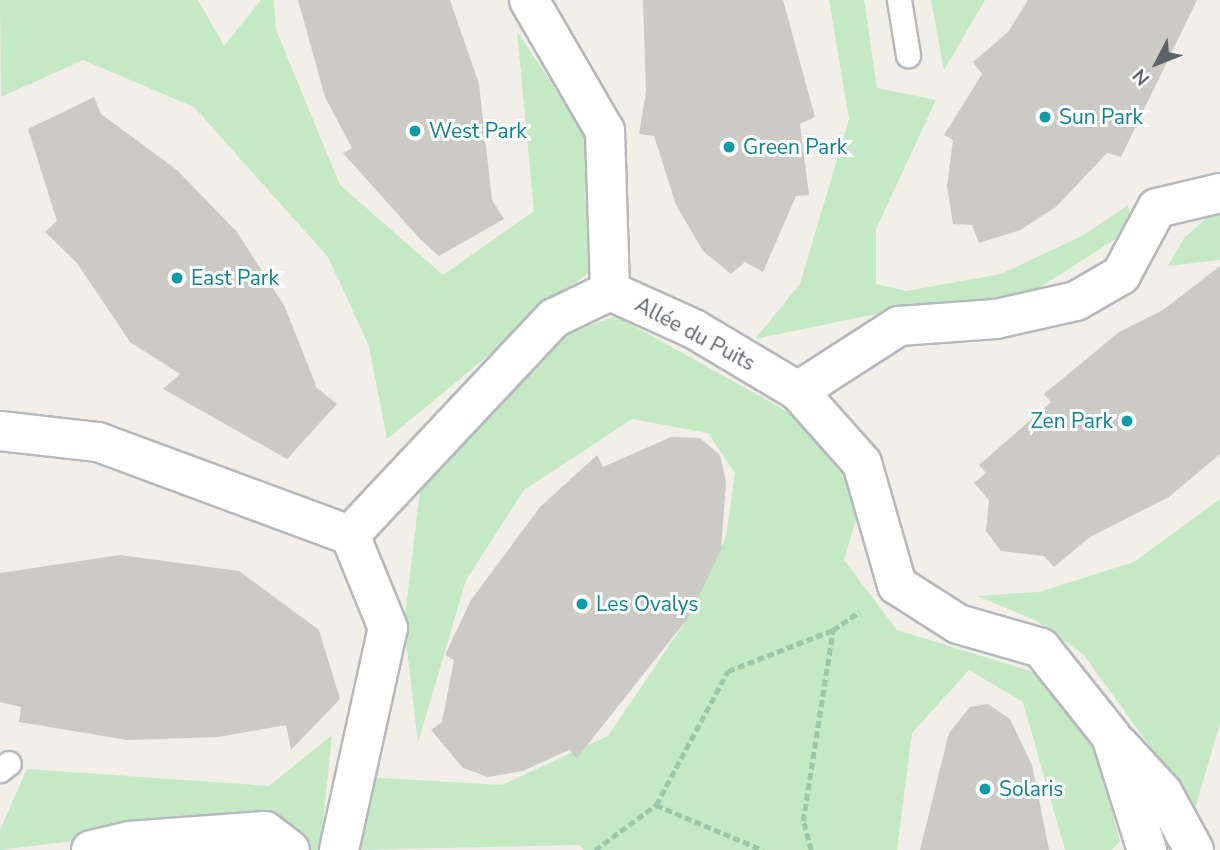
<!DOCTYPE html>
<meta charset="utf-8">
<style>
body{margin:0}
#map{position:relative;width:1220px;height:850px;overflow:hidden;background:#f1efe8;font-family:"Nunito Sans",sans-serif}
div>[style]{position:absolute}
.green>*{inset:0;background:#c5e8c5}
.building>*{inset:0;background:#cccac5}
.path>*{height:4.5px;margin-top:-2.25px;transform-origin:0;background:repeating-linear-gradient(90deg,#9cc7a9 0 7px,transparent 0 10.5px)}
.roads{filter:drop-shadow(2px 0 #b5b8bc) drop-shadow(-2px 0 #b5b8bc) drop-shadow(0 2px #b5b8bc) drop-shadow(0 -2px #b5b8bc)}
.lane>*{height:23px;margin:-11.5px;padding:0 11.5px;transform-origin:11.5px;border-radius:11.5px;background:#fff}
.street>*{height:38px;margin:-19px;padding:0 19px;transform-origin:19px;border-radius:19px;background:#fff}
.dots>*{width:19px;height:19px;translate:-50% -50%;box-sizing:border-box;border:4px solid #fff;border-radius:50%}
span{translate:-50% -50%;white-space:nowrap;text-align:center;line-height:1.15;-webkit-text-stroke:6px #fff;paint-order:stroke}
.culture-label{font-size:21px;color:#0d838f}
.left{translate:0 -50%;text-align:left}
.right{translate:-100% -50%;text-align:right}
.street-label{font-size:21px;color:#5f6368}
.north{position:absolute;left:1122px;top:28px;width:70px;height:70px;-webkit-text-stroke:5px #fff;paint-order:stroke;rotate:228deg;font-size:19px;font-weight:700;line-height:28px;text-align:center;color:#5f6368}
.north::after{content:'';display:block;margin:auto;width:24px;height:32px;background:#5f6368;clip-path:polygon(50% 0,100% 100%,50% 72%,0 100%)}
</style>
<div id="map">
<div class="green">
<i style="clip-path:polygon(0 0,198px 0,224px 46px,261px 0,274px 0,276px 30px,340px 185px,443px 275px,534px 211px,517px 31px,585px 134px,588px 273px,387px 439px,369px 346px,328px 257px,194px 107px,83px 60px,1px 97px)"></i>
<i style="clip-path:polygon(829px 0,864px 0,877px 88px,936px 100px,876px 229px,876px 284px,906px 291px,1001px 274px,1082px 236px,1128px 205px,1131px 229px,1042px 286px,979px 314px,876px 314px,755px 339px,800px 284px,849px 119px)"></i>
<i style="clip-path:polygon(931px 0,985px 0,944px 70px)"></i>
<i style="clip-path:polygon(1220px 215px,1220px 260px,1168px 266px,1184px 238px,1208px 217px)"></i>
<i style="clip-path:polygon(616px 316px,824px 432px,860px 506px,844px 560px,897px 630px,1033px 672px,1090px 730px,1120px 841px,1112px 850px,1065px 850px,1023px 702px,969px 670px,912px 733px,897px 850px,584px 850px,579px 845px,353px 850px,364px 777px,502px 785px,608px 736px,688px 618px,726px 537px,735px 473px,708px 433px,632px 419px,524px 490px,466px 580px,418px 743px,404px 624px,421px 483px,553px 339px)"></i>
<i style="clip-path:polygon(1220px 499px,1220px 723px,1195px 809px,1084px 655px,1035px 620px,977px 596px,1039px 592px,1134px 562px)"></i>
<i style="clip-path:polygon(332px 735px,320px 850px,307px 850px,276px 816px,0 850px,0 830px,27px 769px,269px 786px)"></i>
</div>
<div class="building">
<i style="clip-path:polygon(298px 0,450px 0,479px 84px,492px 200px,504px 219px,439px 256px,420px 239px,343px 153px,352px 148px,325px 97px)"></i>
<i style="clip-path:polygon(643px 0,783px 0,815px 117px,800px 124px,809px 195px,796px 196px,763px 272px,745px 262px,731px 274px,703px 251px,676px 205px,654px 136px,639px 134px,646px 92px)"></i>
<i style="clip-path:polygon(1028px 0,1197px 0,1121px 157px,1107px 153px,1056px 207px,1020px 230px,979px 243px,972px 225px,953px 224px,947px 186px,953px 140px,944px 135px,982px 74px,973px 62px,1008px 32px)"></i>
<i style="clip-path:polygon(94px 97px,101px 114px,177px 170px,237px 232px,285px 307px,317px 388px,337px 404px,287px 459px,163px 389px,180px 374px,130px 342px,77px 263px,45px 232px,57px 221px,28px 129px)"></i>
<i style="clip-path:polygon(1220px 266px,1220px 454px,1169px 497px,1090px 537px,1054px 567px,1044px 556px,1001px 551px,986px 531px,989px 500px,974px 483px,986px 473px,979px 465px,1051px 402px,1044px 394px,1119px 332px,1163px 310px)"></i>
<i style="clip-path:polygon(671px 437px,700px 438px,720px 455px,726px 482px,721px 550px,688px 618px,577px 758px,569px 750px,523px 771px,488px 777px,463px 768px,431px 730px,442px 722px,454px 660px,445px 655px,471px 600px,540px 507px,597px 455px,603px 467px)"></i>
<i style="clip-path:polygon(120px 555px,239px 571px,319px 630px,340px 699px,291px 750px,286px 725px,219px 737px,127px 740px,19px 722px,21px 707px,0 702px,0 573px)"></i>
<i style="clip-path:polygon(988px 704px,1010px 719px,1032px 765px,1049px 850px,920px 850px,949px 733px,970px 707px)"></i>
</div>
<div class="path">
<i style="left:656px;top:805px;width:116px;rotate:22.8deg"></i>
<i style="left:595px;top:850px;width:76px;rotate:-36.4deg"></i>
<i style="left:656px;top:805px;width:152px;rotate:-61.8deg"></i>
<i style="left:728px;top:671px;width:113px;rotate:-21.3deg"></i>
<i style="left:833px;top:630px;width:32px;rotate:-35deg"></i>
<i style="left:811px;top:850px;width:30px;rotate:-105deg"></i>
<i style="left:803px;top:821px;width:193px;rotate:-81.1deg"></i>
</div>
<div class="roads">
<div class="lane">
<i style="left:899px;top:0;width:56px;rotate:80.7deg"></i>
<i style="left:0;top:770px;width:11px;rotate:-38deg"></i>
</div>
<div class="street">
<i style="left:529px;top:0;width:151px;rotate:59.9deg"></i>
<i style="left:605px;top:131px;width:160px;rotate:88.2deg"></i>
<i style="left:798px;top:391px;width:120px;rotate:-32.8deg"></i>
<i style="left:899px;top:326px;width:97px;rotate:-4.1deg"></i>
<i style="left:996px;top:319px;width:82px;rotate:-12.7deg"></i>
<i style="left:1076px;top:301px;width:52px;rotate:-30deg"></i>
<i style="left:1121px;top:275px;width:76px;rotate:-61.8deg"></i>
<i style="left:1157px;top:208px;width:65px;rotate:-13.4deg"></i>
<i style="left:0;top:431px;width:99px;rotate:6.4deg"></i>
<i style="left:98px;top:442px;width:269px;rotate:20.3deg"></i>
<i style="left:350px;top:535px;width:298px;rotate:-46.8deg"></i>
<i style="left:554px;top:318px;width:62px;rotate:-25.7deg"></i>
<i style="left:610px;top:291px;width:92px;rotate:24.3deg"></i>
<i style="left:694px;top:329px;width:121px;rotate:30.8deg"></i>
<i style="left:798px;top:391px;width:96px;rotate:48.4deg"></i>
<i style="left:862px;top:463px;width:127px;rotate:74deg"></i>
<i style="left:897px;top:585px;width:72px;rotate:32.6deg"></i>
<i style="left:958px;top:624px;width:86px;rotate:16.1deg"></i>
<i style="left:1041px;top:648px;width:112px;rotate:51.5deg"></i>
<i style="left:1111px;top:736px;width:120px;rotate:72.5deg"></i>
<i style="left:1119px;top:745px;width:65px;rotate:47.5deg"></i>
<i style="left:1163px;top:793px;width:65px;rotate:61.5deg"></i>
<i style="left:91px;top:850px;width:39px;rotate:-13deg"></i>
<i style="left:129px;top:841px;width:136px;rotate:-4.2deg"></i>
<i style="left:265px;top:831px;width:31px;rotate:37deg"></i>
<i style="left:339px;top:850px;width:227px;rotate:-77.6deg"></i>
<i style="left:388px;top:628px;width:100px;rotate:-112.2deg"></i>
</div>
</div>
<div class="dots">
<i style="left:1045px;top:117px;background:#0f9aa8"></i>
<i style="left:415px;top:131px;background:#0f9aa8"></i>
<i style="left:729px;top:147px;background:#0f9aa8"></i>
<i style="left:177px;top:278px;background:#0f9aa8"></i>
<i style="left:1127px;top:421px;background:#0f9aa8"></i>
<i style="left:582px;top:604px;background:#0f9aa8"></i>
<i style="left:985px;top:789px;background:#0f9aa8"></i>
</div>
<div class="culture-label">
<span class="left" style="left:1059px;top:117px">Sun Park</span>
<span class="left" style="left:429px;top:131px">West Park</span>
<span class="left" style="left:743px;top:147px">Green Park</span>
<span class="left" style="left:191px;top:278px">East Park</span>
<span class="right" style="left:1113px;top:421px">Zen Park</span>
<span class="left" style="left:596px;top:604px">Les Ovalys</span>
<span class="left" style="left:999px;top:789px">Solaris</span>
</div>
<div class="street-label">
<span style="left:695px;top:334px;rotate:28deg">Allée du Puits</span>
</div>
<div class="north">N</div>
</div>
